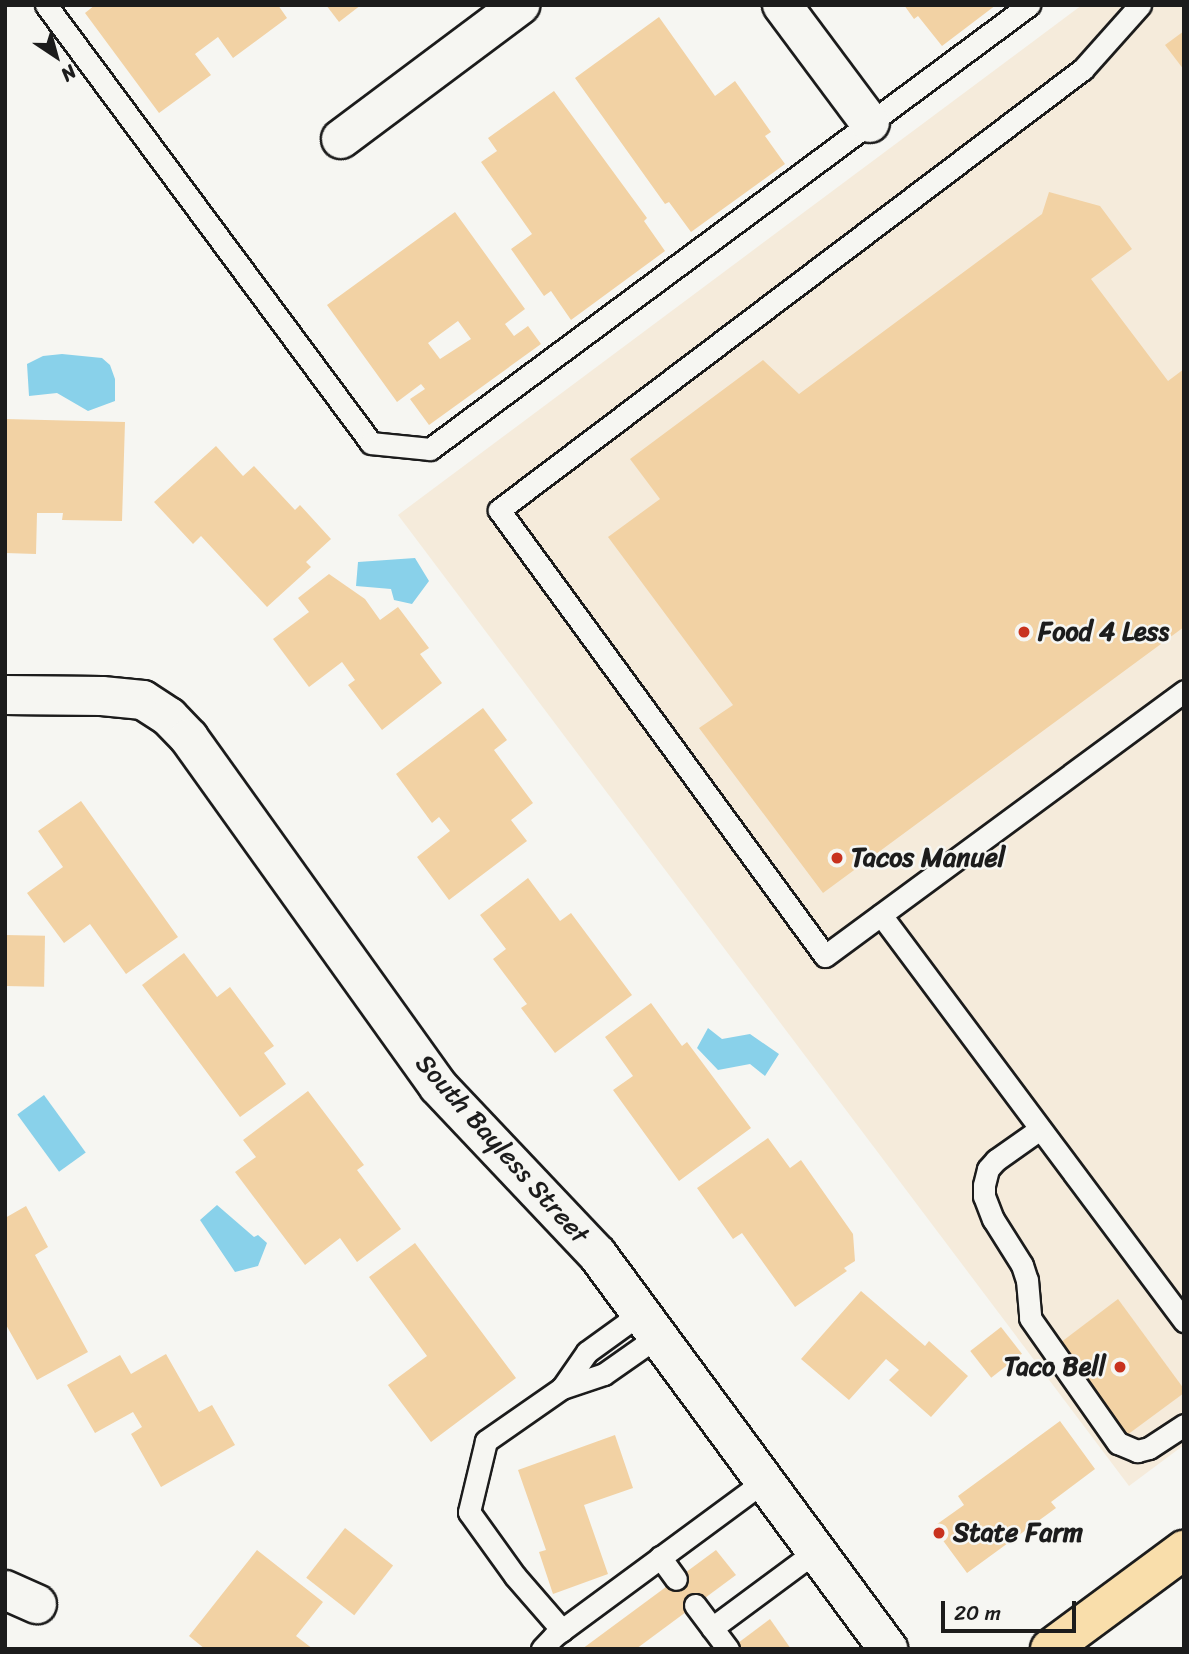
<!DOCTYPE html>
<style>
body{margin:0}
#map{position:relative;width:1189px;height:1654px;overflow:hidden;background:#f6f6f2;font-family:Sriracha,sans-serif}
div>[style]{position:absolute}
.built>*{inset:0;background:#f5ebdb}
.water>*{inset:0;background:#89d1ea;transform-origin:0 0}
.building>*{inset:0;background:#f2d2a4;transform-origin:0 0}
.roads{filter:drop-shadow(2px 0 #1c1c1c) drop-shadow(-2px 0 #1c1c1c) drop-shadow(0 2px #1c1c1c) drop-shadow(0 -2px #1c1c1c)}
.lane>*{height:21px;margin:-10.5px;padding:0 10.5px;transform-origin:10.5px;border-radius:10.5px;background:#f6f6f2}
.street>*{height:38px;margin:-19px;padding:0 19px;transform-origin:19px;border-radius:19px;background:#f6f6f2}
.primary>*{height:38px;margin:-19px;padding:0 19px;transform-origin:19px;border-radius:19px;background:#f9deab}
.dots>*{width:19px;height:19px;translate:-50% -50%;box-sizing:border-box;border:4px solid #f6f6f2;border-radius:50%}
span{translate:-50% -50%;white-space:nowrap;text-align:center;line-height:1.15;-webkit-text-stroke:5px #f6f6f2;paint-order:stroke}
.poi-label{font-size:26px;color:#1c1c1c;font-weight:700}
.left{translate:0 -50%;text-align:left}
.right{translate:-100% -50%;text-align:right}
.street-label{font-size:26px;color:#1c1c1c}
.frame{position:absolute;inset:0;border:7px solid #1c1c1c;pointer-events:none}
.north{position:absolute;left:21px;top:21px;width:70px;height:70px;-webkit-text-stroke:5px #f6f6f2;paint-order:stroke;rotate:144deg;font-size:19px;font-weight:700;line-height:28px;text-align:center;color:#1c1c1c}
.north::after{content:'';display:block;margin:auto;width:24px;height:32px;background:#1c1c1c;clip-path:polygon(50% 0,100% 100%,50% 72%,0 100%)}
.scale{position:absolute;left:941px;top:1601px;width:135px;height:32px;box-sizing:border-box;border:4px solid #1c1c1c;border-top:0;padding-left:9px;font-size:21px;line-height:24px;white-space:nowrap;color:#1c1c1c;-webkit-text-stroke:5px #f6f6f2;paint-order:stroke}
</style>
<div id="map">
<div class="built">
<i style="clip-path:polygon(1082px 5px,1184px 5px,1184px 1445px,1129px 1486px,398px 515px)"></i>
</div>
<div class="water">
<i style="clip-path:polygon(62px 354px,102px 358px,110px 365px,115px 379px,115px 401px,88px 411px,57px 393px,29px 396px,27px 364px,43px 356px)"></i>
<i style="clip-path:polygon(415px 558px,429px 581px,412px 604px,394px 600px,391px 589px,356px 586px,358px 562px)"></i>
<i style="clip-path:polygon(708px 1028px,722px 1039px,750px 1034px,779px 1054px,765px 1076px,750px 1064px,718px 1070px,697px 1048px)"></i>
<i style="left:44px;top:1095px;width:71px;height:33px;rotate:54deg"></i>
<i style="clip-path:polygon(217px 1205px,254px 1237px,258px 1235px,267px 1243px,258px 1266px,235px 1272px,200px 1220px)"></i>
</div>
<div class="building">
<i style="clip-path:polygon(95px 5px,278px 5px,287px 18px,233px 58px,218px 37px,195px 54px,211px 75px,159px 113px,85px 13px)"></i>
<i style="clip-path:polygon(326px 5px,361px 5px,339px 22px)"></i>
<i style="clip-path:polygon(904px 5px,996px 5px,942px 46px,918px 16px,914px 19px)"></i>
<i style="clip-path:polygon(659px 17px,715px 96px,735px 81px,771px 132px,765px 136px,785px 164px,691px 232px,669px 202px,665px 204px,575px 78px)"></i>
<i style="clip-path:polygon(1184px 31px,1184px 70px,1165px 45px)"></i>
<i style="clip-path:polygon(554px 91px,647px 218px,644px 221px,665px 251px,571px 320px,551px 291px,544px 296px,511px 249px,532px 234px,481px 162px,497px 151px,488px 138px)"></i>
<i style="clip-path:polygon(1049px 192px,1100px 206px,1132px 249px,1091px 279px,1168px 381px,1184px 369px,1184px 627px,823px 893px,699px 728px,733px 705px,608px 537px,660px 499px,630px 459px,763px 360px,799px 394px,1042px 214px)"></i>
<i style="clip-path:polygon(evenodd,455px 212px,525px 309px,505px 324px,514px 336px,528px 326px,541px 344px,429px 425px,410px 399px,425px 389px,421px 384px,397px 402px,327px 305px,455px 212px,458px 321px,471px 339px,440px 359px,428px 343px,458px 321px)"></i>
<i style="clip-path:polygon(5px 419px,125px 422px,122px 521px,62px 520px,63px 513px,37px 513px,36px 554px,5px 553px)"></i>
<i style="clip-path:polygon(216px 446px,243px 476px,254px 466px,295px 510px,300px 505px,331px 539px,306px 562px,311px 567px,267px 607px,201px 536px,193px 544px,154px 502px)"></i>
<i style="clip-path:polygon(329px 574px,365px 599px,380px 620px,398px 607px,429px 648px,420px 654px,442px 683px,382px 730px,348px 685px,355px 680px,342px 662px,309px 687px,273px 639px,309px 612px,298px 598px)"></i>
<i style="clip-path:polygon(483px 708px,507px 740px,494px 750px,533px 803px,511px 820px,527px 841px,449px 900px,417px 857px,450px 831px,439px 817px,432px 823px,396px 774px)"></i>
<i style="clip-path:polygon(81px 801px,178px 937px,126px 974px,90px 924px,64px 943px,27px 893px,63px 867px,38px 831px)"></i>
<i style="clip-path:polygon(528px 878px,560px 921px,571px 913px,632px 995px,555px 1053px,521px 1008px,527px 1004px,493px 959px,506px 949px,480px 915px)"></i>
<i style="left:5px;top:935px;width:40px;height:51px;rotate:1deg"></i>
<i style="clip-path:polygon(184px 953px,217px 997px,230px 987px,274px 1046px,264px 1053px,286px 1084px,240px 1117px,142px 985px)"></i>
<i style="clip-path:polygon(651px 1003px,682px 1046px,687px 1042px,751px 1128px,679px 1181px,613px 1090px,633px 1076px,605px 1037px)"></i>
<i style="clip-path:polygon(308px 1091px,364px 1165px,357px 1170px,401px 1229px,357px 1262px,340px 1238px,305px 1265px,235px 1172px,256px 1157px,243px 1140px)"></i>
<i style="clip-path:polygon(768px 1138px,790px 1168px,801px 1160px,853px 1234px,855px 1261px,844px 1268px,847px 1271px,795px 1307px,742px 1233px,733px 1239px,697px 1188px)"></i>
<i style="clip-path:polygon(26px 1206px,48px 1247px,35px 1255px,88px 1352px,37px 1380px,5px 1323px,5px 1218px)"></i>
<i style="clip-path:polygon(415px 1243px,516px 1378px,431px 1442px,388px 1385px,427px 1356px,369px 1277px)"></i>
<i style="clip-path:polygon(861px 1291px,925px 1346px,929px 1341px,968px 1376px,931px 1417px,889px 1380px,899px 1370px,886px 1359px,849px 1400px,801px 1359px)"></i>
<i style="clip-path:polygon(1118px 1299px,1184px 1389px,1184px 1393px,1123px 1438px,1056px 1346px)"></i>
<i style="left:1001px;top:1327px;width:34px;height:39px;rotate:52deg"></i>
<i style="clip-path:polygon(166px 1354px,199px 1412px,212px 1405px,235px 1445px,161px 1487px,131px 1434px,142px 1427px,133px 1412px,95px 1433px,67px 1385px,120px 1355px,131px 1374px)"></i>
<i style="clip-path:polygon(1060px 1421px,1095px 1469px,1051px 1502px,1056px 1508px,967px 1573px,933px 1527px,964px 1505px,958px 1496px)"></i>
<i style="clip-path:polygon(615px 1435px,633px 1488px,584px 1505px,608px 1574px,553px 1594px,539px 1552px,546px 1550px,518px 1470px)"></i>
<i style="left:345px;top:1528px;width:61px;height:63px;rotate:38deg"></i>
<i style="clip-path:polygon(257px 1550px,323px 1602px,296px 1636px,313px 1649px,205px 1649px,189px 1636px)"></i>
<i style="clip-path:polygon(716px 1550px,736px 1575px,636px 1649px,582px 1649px)"></i>
<i style="clip-path:polygon(770px 1619px,791px 1649px,730px 1649px)"></i>
</div>
<div class="roads">
<div class="lane">
<i style="left:46px;top:5px;width:545px;rotate:53.42deg"></i>
<i style="left:371px;top:443px;width:59px;rotate:5.8deg"></i>
<i style="left:430px;top:449px;width:746px;rotate:-36.55deg"></i>
<i style="left:1140px;top:5px;width:86px;rotate:131.7deg"></i>
<i style="left:1083px;top:69px;width:732px;rotate:142.94deg"></i>
<i style="left:499px;top:510px;width:552px;rotate:53.84deg"></i>
<i style="left:825px;top:956px;width:446px;rotate:-36.4deg"></i>
<i style="left:881px;top:915px;width:507px;rotate:53.27deg"></i>
<i style="left:1040px;top:1129px;width:54px;rotate:144.8deg"></i>
<i style="left:996px;top:1160px;width:12px;rotate:132deg"></i>
<i style="left:988px;top:1169px;width:16px;rotate:104deg"></i>
<i style="left:984px;top:1185px;width:11px;rotate:90deg"></i>
<i style="left:984px;top:1196px;width:25px;rotate:69deg"></i>
<i style="left:993px;top:1219px;width:54px;rotate:57.8deg"></i>
<i style="left:1022px;top:1265px;width:16px;rotate:72deg"></i>
<i style="left:1027px;top:1280px;width:38px;rotate:85deg"></i>
<i style="left:1030px;top:1318px;width:153px;rotate:54.9deg"></i>
<i style="left:1118px;top:1443px;width:21px;rotate:23deg"></i>
<i style="left:1137px;top:1451px;width:12px;rotate:-14deg"></i>
<i style="left:1149px;top:1448px;width:42px;rotate:-33.3deg"></i>
<i style="left:641px;top:1313px;width:67px;rotate:144.2deg"></i>
<i style="left:587px;top:1352px;width:44px;rotate:124.8deg"></i>
<i style="left:562px;top:1388px;width:44px;rotate:-18.4deg"></i>
<i style="left:604px;top:1374px;width:66px;rotate:-35.1deg"></i>
<i style="left:562px;top:1388px;width:93px;rotate:145.1deg"></i>
<i style="left:486px;top:1441px;width:73px;rotate:103.5deg"></i>
<i style="left:469px;top:1512px;width:79px;rotate:54.3deg"></i>
<i style="left:515px;top:1576px;width:72px;rotate:49deg"></i>
<i style="left:660px;top:1557px;width:27px;rotate:54deg"></i>
<i style="left:695px;top:1605px;width:55px;rotate:53.1deg"></i>
<i style="left:712px;top:1628px;width:129px;rotate:-36.5deg"></i>
<i style="left:542px;top:1649px;width:18px;rotate:-47deg"></i>
<i style="left:554px;top:1636px;width:261px;rotate:-36.4deg"></i>
</div>
<div class="street">
<i style="left:782px;top:5px;width:147px;rotate:53.3deg"></i>
<i style="left:341px;top:139px;width:224px;rotate:-36.8deg"></i>
<i style="left:5px;top:695px;width:97px;rotate:0.6deg"></i>
<i style="left:102px;top:696px;width:41px;rotate:5.6deg"></i>
<i style="left:143px;top:700px;width:31px;rotate:33deg"></i>
<i style="left:169px;top:717px;width:29px;rotate:46deg"></i>
<i style="left:189px;top:738px;width:428px;rotate:54.4deg"></i>
<i style="left:438px;top:1086px;width:231px;rotate:46.6deg"></i>
<i style="left:597px;top:1254px;width:491px;rotate:53.6deg"></i>
<i style="left:5px;top:1590px;width:35px;rotate:24deg"></i>
</div>
<div class="primary">
<i style="left:1050px;top:1649px;width:167px;rotate:-36.5deg"></i>
</div>
</div>
<div class="dots">
<i style="left:1024px;top:632px;background:#c8321e"></i>
<i style="left:837px;top:858px;background:#c8321e"></i>
<i style="left:1120px;top:1367px;background:#c8321e"></i>
<i style="left:939px;top:1533px;background:#c8321e"></i>
</div>
<div class="poi-label">
<span class="left" style="left:1038px;top:632px">Food 4 Less</span>
<span class="left" style="left:851px;top:858px">Tacos Manuel</span>
<span class="right" style="left:1106px;top:1367px">Taco Bell</span>
<span class="left" style="left:953px;top:1533px">State Farm</span>
</div>
<div class="street-label">
<span style="left:502px;top:1149px;rotate:48deg">South Bayless Street</span>
</div>
<div class="frame"></div>
<div class="north">N</div>
<div class="scale">20 m</div>
</div>
